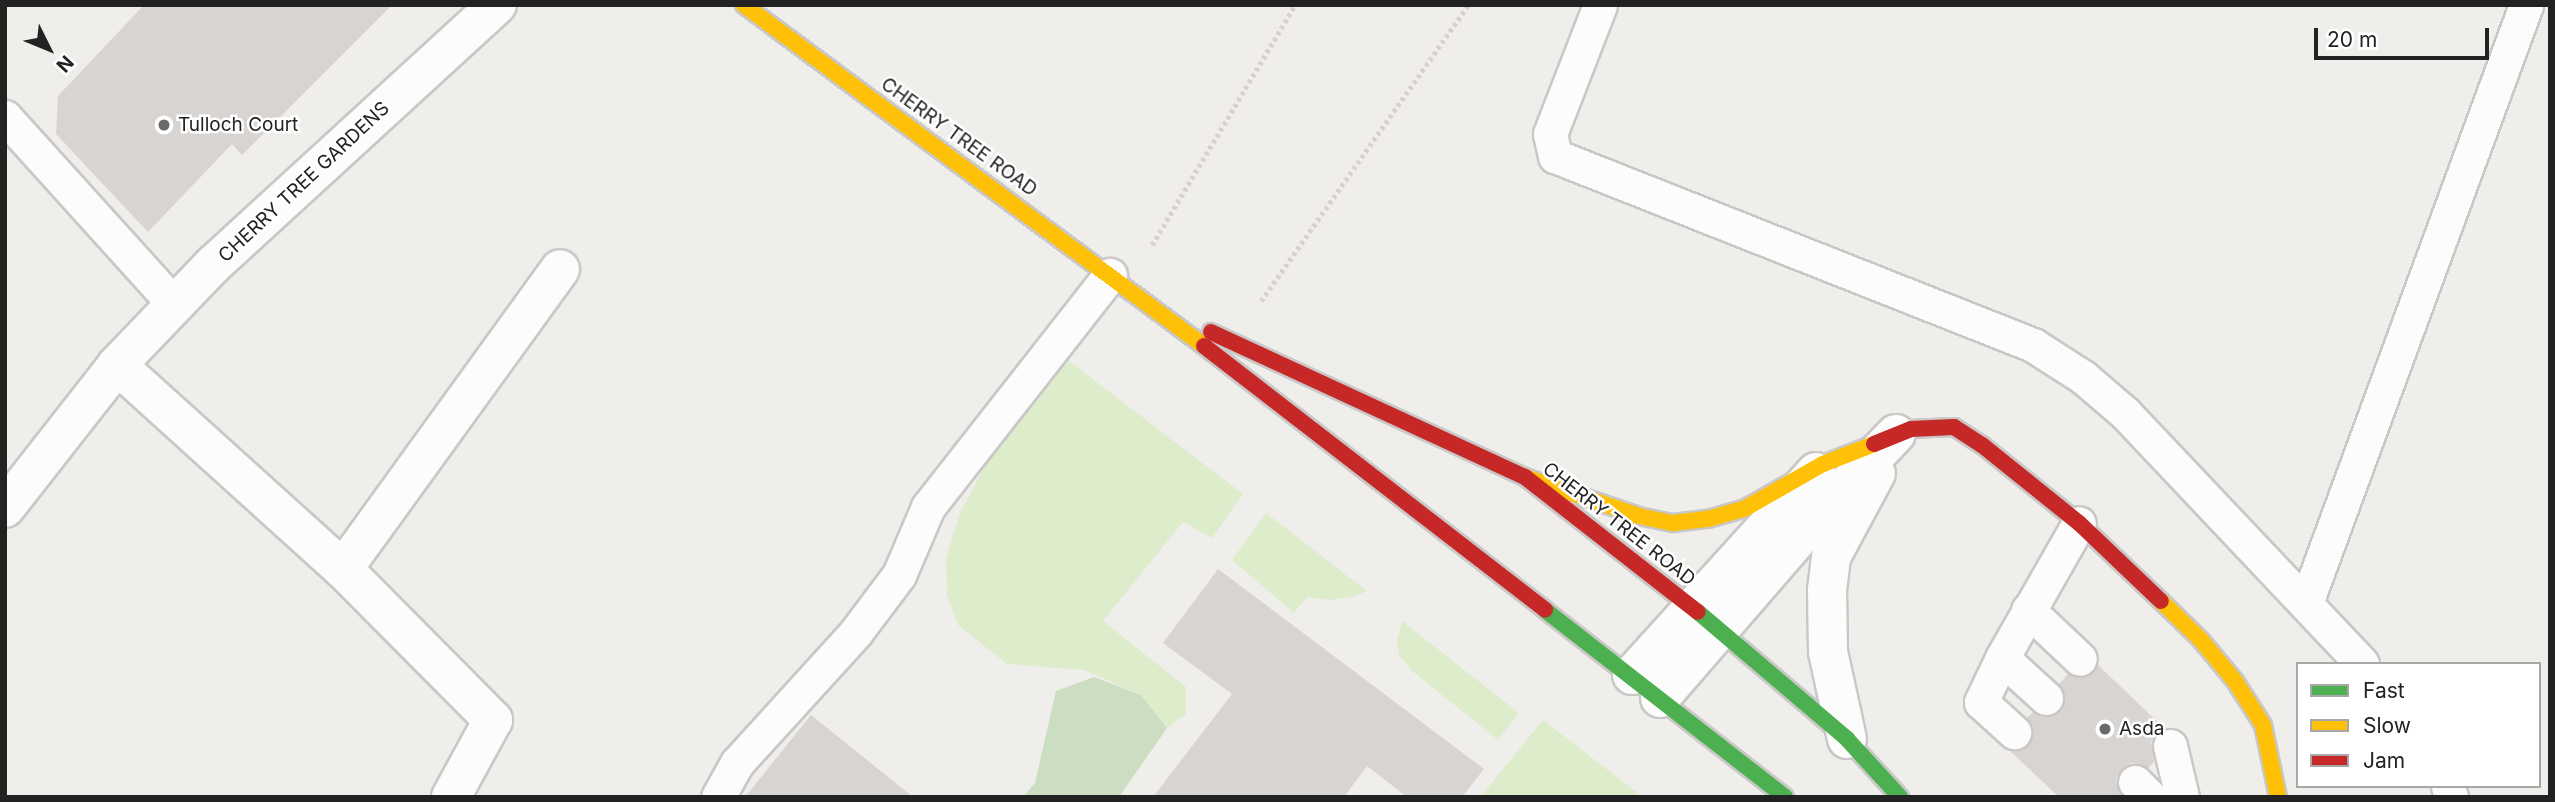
<!DOCTYPE html>
<style>
body{margin:0}
#map{position:relative;width:2555px;height:802px;overflow:hidden;background:#f0eeeb;font-family:Inter,sans-serif}
div>[style]{position:absolute}
.grass>*{inset:0;background:#ddeccb}
.forest>*{inset:0;background:#cbdec1}
.building>*{inset:0;background:#d7d4d2}
.path>*{height:4.5px;margin-top:-2.25px;transform-origin:0;background:repeating-linear-gradient(90deg,#dccecd 0 3.5px,transparent 0 7px)}
.roads{filter:drop-shadow(2px 0 #c9c8c7) drop-shadow(-2px 0 #c9c8c7) drop-shadow(0 2px #c9c8c7) drop-shadow(0 -2px #c9c8c7)}
.lane>*{height:33px;margin:-16.5px;padding:0 16.5px;transform-origin:16.5px;border-radius:16.5px;background:#fdfcfc}
.street>*{height:38px;margin:-19px;padding:0 19px;transform-origin:19px;border-radius:19px;background:#fdfcfc}
.fast>*{height:16px;margin:-8px;padding:0 8px;transform-origin:8px;border-radius:8px;background:#4caf50}
.slow>*{height:16px;margin:-8px;padding:0 8px;transform-origin:8px;border-radius:8px;background:#ffc107}
.jam>*{height:16px;margin:-8px;padding:0 8px;transform-origin:8px;border-radius:8px;background:#c62828}
.dots>*{width:19px;height:19px;translate:-50% -50%;box-sizing:border-box;border:4px solid #fff;border-radius:50%}
span{translate:-50% -50%;white-space:nowrap;text-align:center;line-height:1.15;-webkit-text-stroke:5px #fff;paint-order:stroke}
.poi-label{font-size:19px;color:#222}
.left{translate:0 -50%;text-align:left}
.street-label{font-size:19px;color:#222}
.frame{position:absolute;inset:0;border:7px solid #222;pointer-events:none}
.legend{position:absolute;left:2296px;top:662px;width:245px;height:126px;box-sizing:border-box;background:#fff;border:2px solid #a7a7a7;margin:0;padding:9px 12px;list-style:none;font-size:21px;color:#222}
.legend li{display:flex;align-items:center;gap:14px;height:35px}
.legend b{width:35px;border:2px solid #a7a7a7}
.north{position:absolute;left:14px;top:14px;width:70px;height:70px;-webkit-text-stroke:5px #fff;paint-order:stroke;rotate:133deg;font-size:19px;font-weight:700;line-height:28px;text-align:center;color:#222}
.north::after{content:'';display:block;margin:auto;width:24px;height:32px;background:#222;clip-path:polygon(50% 0,100% 100%,50% 72%,0 100%)}
.scale{position:absolute;left:2314px;top:28px;width:175px;height:32px;box-sizing:border-box;border:4px solid #222;border-top:0;padding-left:9px;font-size:21px;line-height:24px;white-space:nowrap;color:#222;-webkit-text-stroke:5px #fff;paint-order:stroke}
</style>
<div id="map">
<div class="grass">
<i style="clip-path:polygon(1065px 358px,1243px 494px,1212px 538px,1183px 522px,1103px 621px,1186px 687px,1186px 714px,1167px 728px,1141px 695px,1084px 670px,1007px 664px,958px 625px,947px 595px,946px 558px,960px 513px,990px 456px)"></i>
<i style="clip-path:polygon(1266px 513px,1367px 591px,1353px 597px,1329px 600px,1307px 597px,1294px 613px,1232px 560px)"></i>
<i style="clip-path:polygon(1402px 621px,1519px 713px,1498px 740px,1412px 671px,1399px 655px,1397px 640px)"></i>
<i style="clip-path:polygon(1543px 720px,1643px 797px,1480px 797px)"></i>
</div>
<div class="forest">
<i style="clip-path:polygon(1094px 677px,1141px 695px,1167px 728px,1119px 797px,1023px 797px,1035px 783px,1056px 691px)"></i>
</div>
<div class="building">
<i style="clip-path:polygon(144px 5px,392px 5px,242px 155px,232px 144px,148px 232px,56px 134px,58px 96px)"></i>
<i style="clip-path:polygon(1218px 569px,1484px 769px,1462px 797px,1407px 797px,1367px 766px,1344px 797px,1153px 797px,1232px 694px,1163px 643px)"></i>
<i style="clip-path:polygon(2098px 665px,2164px 728px,2151px 741px,2154px 762px,2148px 768px,2131px 763px,2121px 769px,2116px 778px,2121px 797px,2059px 797px,2010px 751px,2020px 750px,2029px 744px,2032px 727px,2027px 718px,2033px 712px,2041px 717px,2051px 716px,2061px 710px,2064px 693px,2059px 684px,2068px 674px,2086px 677px)"></i>
<i style="clip-path:polygon(811px 715px,913px 797px,745px 797px)"></i>
</div>
<div class="path">
<i style="left:1152px;top:245px;width:279px;rotate:-59.2deg"></i>
<i style="left:1261px;top:301px;width:361px;rotate:-55deg"></i>
</div>
<div class="roads">
<div class="lane">
<i style="left:1600px;top:5px;width:138px;rotate:111.2deg"></i>
<i style="left:1550px;top:134px;width:23px;rotate:77deg"></i>
<i style="left:1555px;top:156px;width:514px;rotate:21.57deg"></i>
<i style="left:2033px;top:345px;width:59px;rotate:32.6deg"></i>
<i style="left:2083px;top:377px;width:55px;rotate:40.6deg"></i>
<i style="left:2125px;top:413px;width:345px;rotate:46.6deg"></i>
<i style="left:5px;top:117px;width:253px;rotate:47.9deg"></i>
<i style="left:2306px;top:603px;width:637px;rotate:-69.8deg"></i>
<i style="left:2028px;top:610px;width:71px;rotate:43.3deg"></i>
<i style="left:2002px;top:658px;width:49px;rotate:115.5deg"></i>
<i style="left:1981px;top:702px;width:45px;rotate:42.3deg"></i>
<i style="left:2046px;top:698px;width:59px;rotate:-137.7deg"></i>
<i style="left:2002px;top:658px;width:155px;rotate:-60.3deg"></i>
<i style="left:2170px;top:746px;width:52px;rotate:76.8deg"></i>
<i style="left:2135px;top:782px;width:21px;rotate:45deg"></i>
<i style="left:2448px;top:786px;width:11px;rotate:75deg"></i>
<i style="left:718px;top:797px;width:39px;rotate:-61deg"></i>
<i style="left:737px;top:763px;width:177px;rotate:-47.7deg"></i>
<i style="left:856px;top:632px;width:71px;rotate:-53deg"></i>
<i style="left:899px;top:575px;width:74px;rotate:-66.9deg"></i>
<i style="left:928px;top:507px;width:295px;rotate:-51.9deg"></i>
</div>
<div class="street">
<i style="left:117px;top:365px;width:304px;rotate:42.1deg"></i>
<i style="left:343px;top:569px;width:213px;rotate:45.2deg"></i>
<i style="left:493px;top:720px;width:88px;rotate:118.6deg"></i>
<i style="left:5px;top:508px;width:182px;rotate:-51.9deg"></i>
<i style="left:117px;top:365px;width:139px;rotate:-46.2deg"></i>
<i style="left:213px;top:265px;width:385px;rotate:-42.5deg"></i>
<i style="left:343px;top:569px;width:370px;rotate:-54.1deg"></i>
<i style="left:1632px;top:675px;width:274px;rotate:-47.8deg"></i>
<i style="left:1660px;top:698px;width:250px;rotate:-49.1deg"></i>
<i style="left:1824px;top:509px;width:104px;rotate:-46.2deg"></i>
<i style="left:1847px;top:739px;width:89px;rotate:-102.3deg"></i>
<i style="left:1828px;top:652px;width:62px;rotate:-90.9deg"></i>
<i style="left:1827px;top:590px;width:33px;rotate:-83deg"></i>
<i style="left:1831px;top:557px;width:95px;rotate:-61.8deg"></i>
</div>
<div class="fast">
<i style="left:1545px;top:610px;width:304px;rotate:37.9deg"></i>
<i style="left:1698px;top:612px;width:196px;rotate:40.4deg"></i>
<i style="left:1847px;top:739px;width:79px;rotate:47.6deg"></i>
</div>
<div class="slow">
<i style="left:744px;top:5px;width:573px;rotate:36.55deg"></i>
<i style="left:1525px;top:477px;width:120px;rotate:18.9deg"></i>
<i style="left:1639px;top:516px;width:35px;rotate:12deg"></i>
<i style="left:1673px;top:523px;width:35px;rotate:-7deg"></i>
<i style="left:1708px;top:519px;width:37px;rotate:-16deg"></i>
<i style="left:1744px;top:509px;width:91px;rotate:-29.7deg"></i>
<i style="left:1823px;top:464px;width:55px;rotate:-21.4deg"></i>
<i style="left:2161px;top:601px;width:56px;rotate:44.3deg"></i>
<i style="left:2201px;top:640px;width:53px;rotate:50.3deg"></i>
<i style="left:2235px;top:681px;width:52px;rotate:57.5deg"></i>
<i style="left:2263px;top:725px;width:74px;rotate:78.2deg"></i>
</div>
<div class="jam">
<i style="left:1211px;top:332px;width:346px;rotate:24.8deg"></i>
<i style="left:1525px;top:477px;width:219px;rotate:38deg"></i>
<i style="left:1204px;top:346px;width:431px;rotate:37.7deg"></i>
<i style="left:1874px;top:444px;width:40px;rotate:-22deg"></i>
<i style="left:1911px;top:429px;width:43px;rotate:-2.7deg"></i>
<i style="left:1954px;top:427px;width:33px;rotate:33deg"></i>
<i style="left:1982px;top:445px;width:124px;rotate:38.8deg"></i>
<i style="left:2079px;top:523px;width:113px;rotate:43.6deg"></i>
</div>
</div>
<div class="dots">
<i style="left:164px;top:125px;background:#6a6968"></i>
<i style="left:2105px;top:729px;background:#6a6968"></i>
</div>
<div class="poi-label">
<span class="left" style="left:178px;top:125px">Tulloch Court</span>
<span class="left" style="left:2119px;top:729px">Asda</span>
</div>
<div class="street-label">
<span style="left:959px;top:137px;rotate:36deg">CHERRY TREE ROAD</span>
<span style="left:304px;top:182px;rotate:-43deg">CHERRY TREE GARDENS</span>
<span style="left:1619px;top:524px;rotate:38deg">CHERRY TREE ROAD</span>
</div>
<div class="frame"></div>
<ul class="legend">
<li><b style="height:9px;background:#4caf50"></b>Fast</li>
<li><b style="height:9px;background:#ffc107"></b>Slow</li>
<li><b style="height:9px;background:#c62828"></b>Jam</li>
</ul>
<div class="north">N</div>
<div class="scale">20 m</div>
</div>
